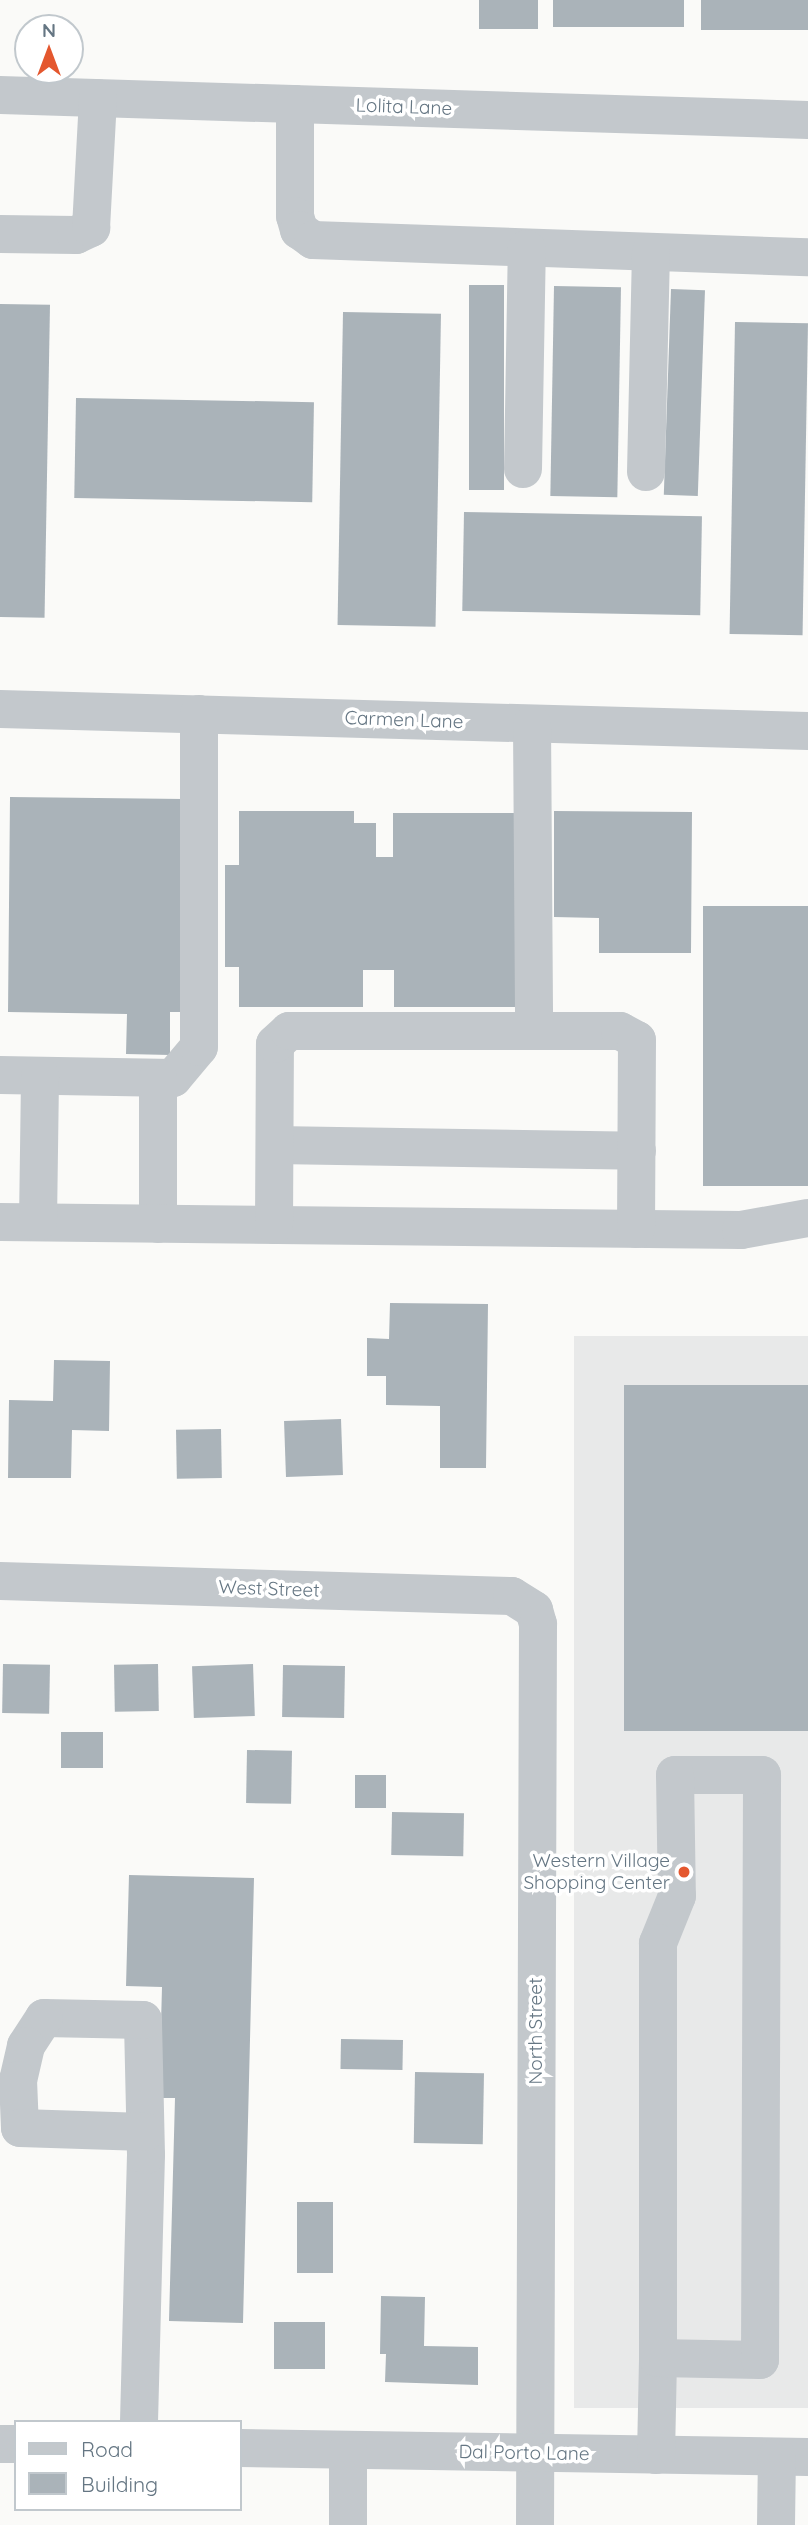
<!DOCTYPE html>
<style>
body{margin:0}
#map{position:relative;width:808px;height:2525px;overflow:hidden;background:#fafaf8;font-family:Quicksand,sans-serif}
div>[style]{position:absolute}
.built>*{inset:0;background:#e8e9e9;transform-origin:0 0}
.building>*{inset:0;background:#aab3b9;transform-origin:0 0}
.minor>*{height:38px;margin:-19px;padding:0 19px;transform-origin:19px;border-radius:19px;background:#c3c8cc}
.dots>*{width:19px;height:19px;translate:-50% -50%;box-sizing:border-box;border:4px solid #fff;border-radius:50%}
span{translate:-50% -50%;white-space:nowrap;text-align:center;line-height:1.15;-webkit-text-stroke:7px #fff;paint-order:stroke}
.street-label{font-size:19px;color:#657683}
.poi-label{font-size:19px;color:#657683}
.right{translate:-100% -50%;text-align:right}
.legend{position:absolute;left:14px;top:2420px;width:228px;height:91px;box-sizing:border-box;background:#fff;border:2px solid #c1c8cd;margin:0;padding:9px 12px;list-style:none;font-size:21px;color:#657683}
.legend li{display:flex;align-items:center;gap:14px;height:35px}
.legend b{width:35px;border:2px solid #c1c8cd}
.north{position:absolute;left:14px;top:14px;width:70px;height:70px;box-sizing:border-box;background:#fff;border:2px solid #c1c8cd;border-radius:50%;rotate:0deg;font-size:19px;font-weight:700;line-height:28px;text-align:center;color:#657683}
.north::after{content:'';display:block;margin:auto;width:24px;height:32px;background:#e4572e;clip-path:polygon(50% 0,100% 100%,50% 72%,0 100%)}
</style>
<div id="map">
<div class="built">
<i style="left:574px;top:1336px;width:234px;height:1072px"></i>
</div>
<div class="building">
<i style="left:479px;top:0;width:59px;height:29px"></i>
<i style="left:553px;top:0;width:131px;height:27px"></i>
<i style="left:701px;top:0;width:107px;height:30px"></i>
<i style="left:469px;top:285px;width:35px;height:205px"></i>
<i style="left:554px;top:286px;width:67px;height:210px;rotate:1deg"></i>
<i style="left:671px;top:289px;width:34px;height:206px;rotate:2deg"></i>
<i style="left:0;top:304px;width:50px;height:313px;rotate:1deg"></i>
<i style="left:343px;top:312px;width:98px;height:313px;rotate:1deg"></i>
<i style="left:735px;top:322px;width:73px;height:312px;rotate:1deg"></i>
<i style="left:76px;top:398px;width:238px;height:100px;rotate:1deg"></i>
<i style="left:464px;top:512px;width:238px;height:99px;rotate:1deg"></i>
<i style="clip-path:polygon(10px 797px,184px 799px,181px 1012px,170px 1012px,170px 1055px,126px 1054px,127px 1014px,8px 1012px)"></i>
<i style="clip-path:polygon(239px 811px,354px 811px,354px 823px,376px 823px,376px 857px,393px 857px,393px 813px,519px 813px,519px 1007px,394px 1007px,394px 970px,363px 970px,363px 1007px,239px 1007px,239px 967px,225px 967px,225px 865px,239px 865px)"></i>
<i style="clip-path:polygon(554px 811px,692px 812px,691px 953px,599px 953px,599px 918px,554px 917px)"></i>
<i style="left:703px;top:906px;width:105px;height:280px"></i>
<i style="clip-path:polygon(390px 1303px,488px 1304px,486px 1468px,440px 1468px,440px 1406px,386px 1405px,386px 1376px,367px 1376px,367px 1338px,389px 1339px)"></i>
<i style="clip-path:polygon(54px 1360px,110px 1361px,109px 1431px,72px 1430px,71px 1478px,8px 1478px,9px 1400px,53px 1401px)"></i>
<i style="left:624px;top:1385px;width:184px;height:346px"></i>
<i style="left:341px;top:1419px;width:56px;height:57px;rotate:88deg"></i>
<i style="left:221px;top:1429px;width:49px;height:45px;rotate:89deg"></i>
<i style="left:3px;top:1664px;width:47px;height:49px;rotate:1deg"></i>
<i style="left:158px;top:1664px;width:47px;height:44px;rotate:89deg"></i>
<i style="left:253px;top:1664px;width:52px;height:61px;rotate:88deg"></i>
<i style="left:283px;top:1665px;width:62px;height:52px;rotate:1deg"></i>
<i style="left:61px;top:1732px;width:42px;height:36px"></i>
<i style="left:247px;top:1750px;width:45px;height:53px;rotate:1deg"></i>
<i style="left:355px;top:1775px;width:31px;height:33px"></i>
<i style="left:392px;top:1812px;width:72px;height:43px;rotate:1deg"></i>
<i style="clip-path:polygon(129px 1875px,254px 1878px,243px 2323px,169px 2321px,175px 2098px,159px 2098px,162px 1987px,126px 1986px)"></i>
<i style="left:341px;top:2039px;width:62px;height:30px;rotate:1deg"></i>
<i style="left:415px;top:2072px;width:69px;height:71px;rotate:1deg"></i>
<i style="left:297px;top:2202px;width:36px;height:71px"></i>
<i style="clip-path:polygon(381px 2296px,425px 2297px,424px 2346px,478px 2347px,478px 2385px,385px 2382px,386px 2354px,380px 2354px)"></i>
<i style="left:274px;top:2322px;width:51px;height:47px"></i>
</div>
<div class="minor">
<i style="left:0;top:95px;width:808px;rotate:1.77deg"></i>
<i style="left:295px;top:104px;width:112px;rotate:90deg"></i>
<i style="left:295px;top:216px;width:15px;rotate:74deg"></i>
<i style="left:299px;top:230px;width:17px;rotate:36deg"></i>
<i style="left:313px;top:240px;width:495px;rotate:2deg"></i>
<i style="left:0;top:234px;width:76px;rotate:0.8deg"></i>
<i style="left:76px;top:235px;width:17px;rotate:-25deg"></i>
<i style="left:91px;top:228px;width:130px;rotate:-86.9deg"></i>
<i style="left:523px;top:469px;width:220px;rotate:-89deg"></i>
<i style="left:646px;top:472px;width:220px;rotate:-88.7deg"></i>
<i style="left:0;top:709px;width:808px;rotate:1.56deg"></i>
<i style="left:532px;top:724px;width:307px;rotate:89.6deg"></i>
<i style="left:0;top:1075px;width:173px;rotate:1deg"></i>
<i style="left:173px;top:1078px;width:40px;rotate:-50deg"></i>
<i style="left:199px;top:1047px;width:333px;rotate:-90deg"></i>
<i style="left:158px;top:1078px;width:146px;rotate:90deg"></i>
<i style="left:275px;top:1145px;width:362px;rotate:0.9deg"></i>
<i style="left:0;top:1222px;width:741px;rotate:0.62deg"></i>
<i style="left:741px;top:1230px;width:68px;rotate:-10.2deg"></i>
<i style="left:38px;top:1222px;width:146px;rotate:-89.2deg"></i>
<i style="left:274px;top:1225px;width:181px;rotate:-89.7deg"></i>
<i style="left:275px;top:1044px;width:19px;rotate:-43deg"></i>
<i style="left:289px;top:1031px;width:331px"></i>
<i style="left:620px;top:1031px;width:19px;rotate:28deg"></i>
<i style="left:637px;top:1040px;width:189px;rotate:90.3deg"></i>
<i style="left:0;top:1581px;width:512px;rotate:1.68deg"></i>
<i style="left:512px;top:1596px;width:26px;rotate:32deg"></i>
<i style="left:534px;top:1610px;width:15px;rotate:74deg"></i>
<i style="left:538px;top:1624px;width:901px;rotate:90.19deg"></i>
<i style="left:139px;top:2422px;width:267px;rotate:-88.5deg"></i>
<i style="left:146px;top:2155px;width:135px;rotate:-91.3deg"></i>
<i style="left:143px;top:2020px;width:99px;rotate:-178.8deg"></i>
<i style="left:44px;top:2018px;width:33px;rotate:123deg"></i>
<i style="left:26px;top:2046px;width:35px;rotate:103deg"></i>
<i style="left:18px;top:2080px;width:48px;rotate:87.6deg"></i>
<i style="left:20px;top:2128px;width:125px;rotate:1.8deg"></i>
<i style="left:0;top:2444px;width:16px"></i>
<i style="left:240px;top:2448px;width:568px;rotate:0.91deg"></i>
<i style="left:656px;top:2455px;width:97px;rotate:-88.8deg"></i>
<i style="left:658px;top:2358px;width:102px;rotate:1.1deg"></i>
<i style="left:760px;top:2360px;width:585px;rotate:-89.8deg"></i>
<i style="left:762px;top:1775px;width:87px;rotate:180deg"></i>
<i style="left:675px;top:1775px;width:121px;rotate:89.1deg"></i>
<i style="left:677px;top:1896px;width:51px;rotate:112deg"></i>
<i style="left:658px;top:1943px;width:415px;rotate:90deg"></i>
<i style="left:348px;top:2525px;width:75px;rotate:-90deg"></i>
<i style="left:776px;top:2525px;width:68px;rotate:-89.2deg"></i>
</div>
<div class="dots">
<i style="left:684px;top:1872px;background:#e4572e"></i>
</div>
<div class="street-label">
<span style="left:404px;top:107px;rotate:2deg">Lolita Lane</span>
<span style="left:404px;top:720px;rotate:2deg">Carmen Lane</span>
<span style="left:269px;top:1589px;rotate:2deg">West Street</span>
<span style="left:536px;top:2031px;rotate:-90deg">North Street</span>
<span style="left:524px;top:2453px;rotate:1deg">Dal Porto Lane</span>
</div>
<div class="poi-label">
<span class="right" style="left:670px;top:1872px">Western Village<br>Shopping Center</span>
</div>
<ul class="legend">
<li><b style="height:9px;background:#c3c8cc"></b>Road</li>
<li><b style="height:19px;background:#aab3b9"></b>Building</li>
</ul>
<div class="north">N</div>
</div>
